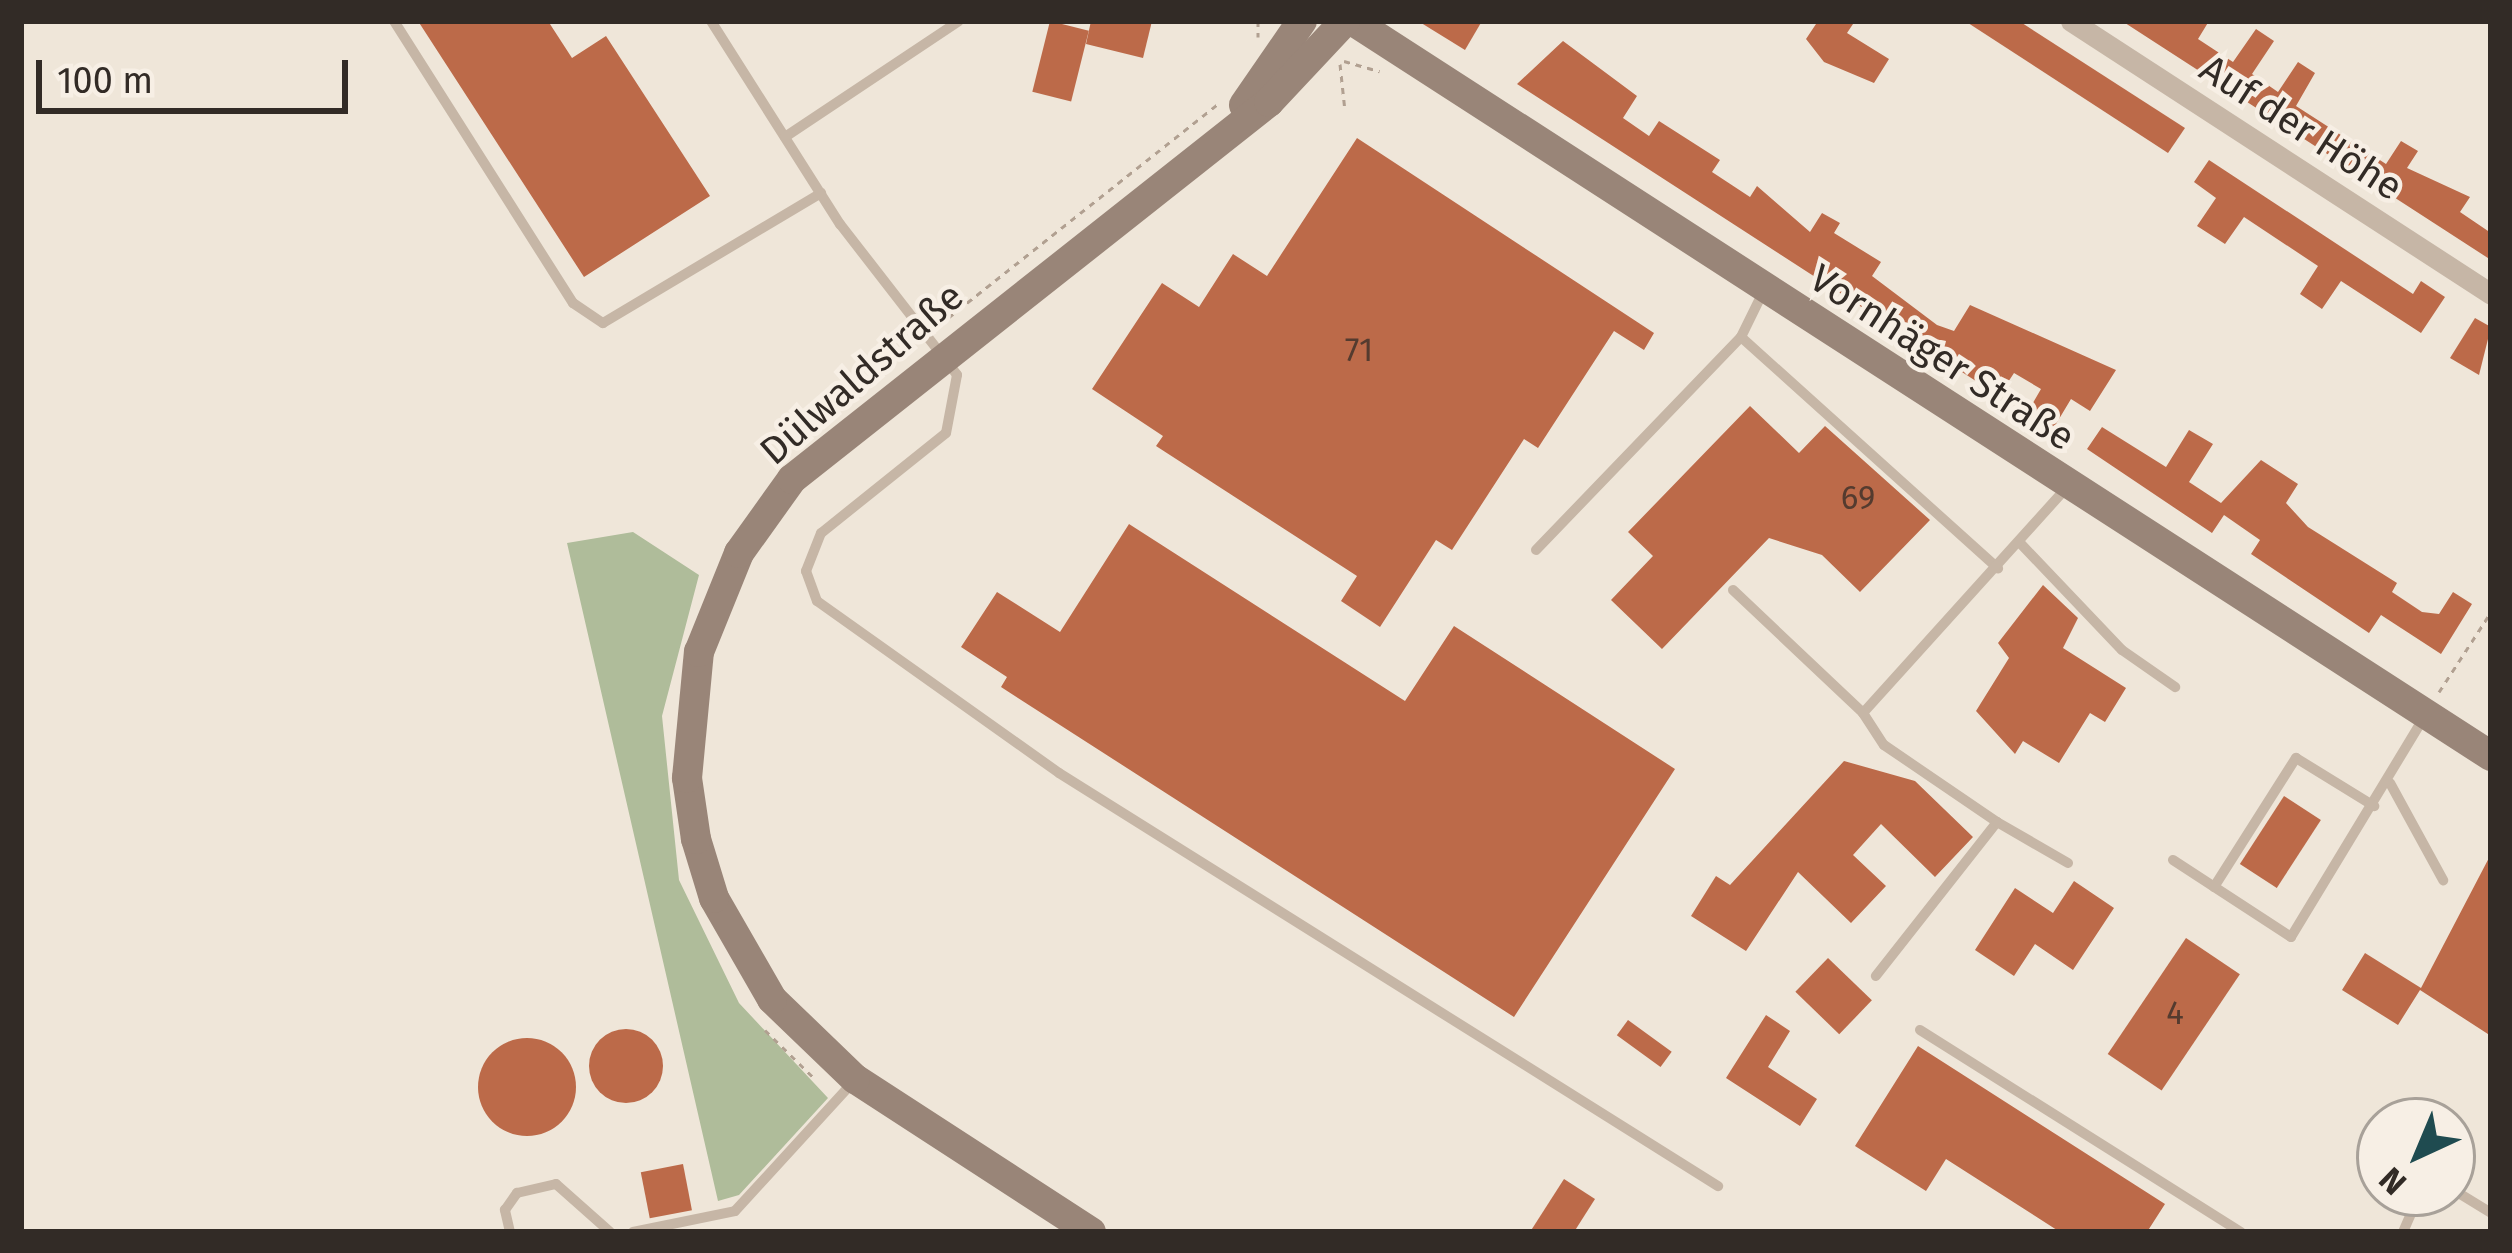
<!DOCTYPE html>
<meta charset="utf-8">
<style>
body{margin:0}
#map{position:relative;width:2512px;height:1253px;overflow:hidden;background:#efe6d9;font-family:"Fira Sans",sans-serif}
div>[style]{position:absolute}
.green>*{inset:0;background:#afbc9a}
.building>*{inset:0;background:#bc6a49;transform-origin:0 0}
.round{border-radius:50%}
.path>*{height:3px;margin-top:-1.5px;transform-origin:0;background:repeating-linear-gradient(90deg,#b1a091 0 6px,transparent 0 12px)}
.lane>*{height:10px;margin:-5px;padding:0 5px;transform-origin:5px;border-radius:5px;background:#c6b6a6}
.street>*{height:21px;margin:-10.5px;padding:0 10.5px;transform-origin:10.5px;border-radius:10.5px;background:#c6b6a6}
.secondary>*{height:30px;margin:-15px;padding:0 15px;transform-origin:15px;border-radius:15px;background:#998578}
span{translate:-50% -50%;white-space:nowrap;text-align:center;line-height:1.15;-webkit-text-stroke:9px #f7efe5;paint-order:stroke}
.number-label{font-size:33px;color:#543b2f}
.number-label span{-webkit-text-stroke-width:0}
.street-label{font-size:39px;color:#322b26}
.frame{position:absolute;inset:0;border:24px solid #322b26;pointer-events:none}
.north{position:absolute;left:2356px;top:1097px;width:120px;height:120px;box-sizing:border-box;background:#f7efe5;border:3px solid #a8a199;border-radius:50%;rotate:224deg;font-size:33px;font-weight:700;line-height:48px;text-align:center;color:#322b26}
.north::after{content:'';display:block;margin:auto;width:42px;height:54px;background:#1f4b50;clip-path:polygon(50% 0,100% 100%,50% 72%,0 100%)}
.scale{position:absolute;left:36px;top:60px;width:312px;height:54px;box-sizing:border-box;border:6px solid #322b26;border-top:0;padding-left:15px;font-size:36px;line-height:42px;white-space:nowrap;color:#322b26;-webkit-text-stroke:9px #f7efe5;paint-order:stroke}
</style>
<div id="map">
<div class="green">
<i style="clip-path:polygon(633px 532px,699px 575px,662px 716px,679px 880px,739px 1003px,828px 1098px,739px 1195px,718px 1201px,567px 543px)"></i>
</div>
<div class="building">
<i style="clip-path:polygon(418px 21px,548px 21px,572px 58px,606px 36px,710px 196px,584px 277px)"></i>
<i style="left:1050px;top:21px;width:40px;height:73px;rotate:14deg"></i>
<i style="clip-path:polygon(1091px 21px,1152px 21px,1143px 58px,1086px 44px)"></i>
<i style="clip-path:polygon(1418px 21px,1482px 21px,1465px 50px)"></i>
<i style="clip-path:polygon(1818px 21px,1855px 21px,1847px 33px,1889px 59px,1874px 83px,1824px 62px,1806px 39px)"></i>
<i style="clip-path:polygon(1965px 21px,2019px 21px,2185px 128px,2168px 153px)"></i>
<i style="clip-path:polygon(2122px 21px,2209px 21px,2198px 39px,2233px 62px,2256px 29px,2274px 41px,2252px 74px,2278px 92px,2298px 62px,2315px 73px,2296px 106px,2386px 164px,2401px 141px,2418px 151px,2407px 168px,2470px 197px,2460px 212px,2491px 233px,2491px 260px)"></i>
<i style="clip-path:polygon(1563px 41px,1637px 96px,1623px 118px,1649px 136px,1659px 121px,1720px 160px,1712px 172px,1750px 197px,1757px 186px,1810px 232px,1822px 213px,1840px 223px,1834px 233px,1881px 262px,1872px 276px,1937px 325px,1954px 331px,1970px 305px,2116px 370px,2090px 411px,2071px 399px,2053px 429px,2027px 413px,2041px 389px,2014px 373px,1999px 396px,1517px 84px)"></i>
<i style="clip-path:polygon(1357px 138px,1654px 333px,1644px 350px,1614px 331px,1538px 448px,1524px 439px,1452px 550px,1436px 540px,1380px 627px,1341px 601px,1357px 576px,1156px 446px,1163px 436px,1092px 389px,1162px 283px,1199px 307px,1233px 254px,1267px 276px)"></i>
<i style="clip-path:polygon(2209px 160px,2413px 294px,2421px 281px,2445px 297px,2421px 333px,2341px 281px,2322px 309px,2300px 294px,2318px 266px,2244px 217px,2225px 244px,2197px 226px,2216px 198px,2194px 182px)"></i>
<i style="clip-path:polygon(2475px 318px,2491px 327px,2479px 375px,2450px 358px)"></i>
<i style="clip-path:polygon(1750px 406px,1799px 453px,1825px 426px,1930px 520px,1860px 592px,1822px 555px,1769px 538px,1662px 649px,1611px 600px,1653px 556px,1628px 532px)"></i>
<i style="clip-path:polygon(2102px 427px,2166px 467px,2189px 430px,2213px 444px,2189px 482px,2221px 503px,2261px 460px,2298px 484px,2286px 503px,2308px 527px,2397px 583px,2392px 592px,2422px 612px,2439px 614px,2453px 592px,2472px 604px,2441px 654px,2381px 615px,2369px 633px,2251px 554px,2260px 540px,2224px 515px,2212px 533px,2087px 449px)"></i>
<i style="clip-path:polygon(1129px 524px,1405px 701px,1454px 626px,1675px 769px,1514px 1017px,1001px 687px,1007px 677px,961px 647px,997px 592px,1060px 632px)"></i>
<i style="clip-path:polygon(2043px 585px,2078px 618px,2063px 648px,2126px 688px,2105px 722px,2090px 713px,2059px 763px,2023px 741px,2015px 754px,1976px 711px,2009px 658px,1998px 643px)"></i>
<i style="clip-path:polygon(1844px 761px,1915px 781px,1973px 837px,1935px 877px,1881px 824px,1853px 855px,1886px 886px,1851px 923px,1798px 872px,1746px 951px,1691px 916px,1716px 876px,1730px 885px)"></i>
<i style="left:2284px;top:796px;width:44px;height:81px;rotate:33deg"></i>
<i style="clip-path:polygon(2491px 854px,2491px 1036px,2420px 990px,2398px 1025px,2342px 990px,2365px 953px,2421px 988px)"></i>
<i style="clip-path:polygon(2074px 881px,2114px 908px,2073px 970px,2035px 944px,2014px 976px,1975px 950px,2015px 888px,2053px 913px)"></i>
<i style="left:2186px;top:938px;width:65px;height:140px;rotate:34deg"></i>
<i style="left:1828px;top:958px;width:61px;height:47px;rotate:44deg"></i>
<i style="clip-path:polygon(1766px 1015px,1790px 1031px,1768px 1067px,1817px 1099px,1800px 1126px,1726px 1078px)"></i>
<i style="left:1628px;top:1020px;width:54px;height:19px;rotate:36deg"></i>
<i class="round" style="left:589px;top:1029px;width:74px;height:74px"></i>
<i class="round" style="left:478px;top:1038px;width:98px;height:98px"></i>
<i style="clip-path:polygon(1918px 1046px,2165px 1204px,2147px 1232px,2060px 1232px,1946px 1159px,1926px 1191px,1855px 1146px)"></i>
<i style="left:683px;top:1164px;width:47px;height:43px;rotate:79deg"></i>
<i style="clip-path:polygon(1564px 1179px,1595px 1199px,1574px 1232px,1530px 1232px)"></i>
</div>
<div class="path">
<i style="left:1258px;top:21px;width:16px;rotate:90deg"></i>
<i style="left:1344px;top:61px;width:37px;rotate:16deg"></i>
<i style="left:1340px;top:64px;width:47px;rotate:83.9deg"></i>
<i style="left:939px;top:325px;width:356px;rotate:-38.4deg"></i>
<i style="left:795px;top:442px;width:152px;rotate:-39.1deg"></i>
<i style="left:2439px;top:692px;width:95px;rotate:-57deg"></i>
<i style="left:765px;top:1030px;width:69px;rotate:44.4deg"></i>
</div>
<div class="lane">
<i style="left:394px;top:21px;width:334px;rotate:57.6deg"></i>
<i style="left:573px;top:303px;width:36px;rotate:34deg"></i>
<i style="left:603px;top:323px;width:254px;rotate:-30.8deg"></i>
<i style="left:711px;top:21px;width:241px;rotate:57.6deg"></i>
<i style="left:840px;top:224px;width:191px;rotate:52.2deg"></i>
<i style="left:957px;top:375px;width:59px;rotate:100.7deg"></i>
<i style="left:946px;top:433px;width:160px;rotate:141.3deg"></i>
<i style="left:821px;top:533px;width:41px;rotate:111.5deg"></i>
<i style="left:806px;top:571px;width:32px;rotate:70deg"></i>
<i style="left:817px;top:601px;width:297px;rotate:35.4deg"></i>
<i style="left:1059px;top:773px;width:778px;rotate:32.08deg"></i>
<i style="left:785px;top:137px;width:209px;rotate:-33.7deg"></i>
<i style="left:1741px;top:337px;width:346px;rotate:42deg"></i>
<i style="left:2021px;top:544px;width:146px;rotate:46.4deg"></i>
<i style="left:2122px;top:650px;width:65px;rotate:34.9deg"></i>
<i style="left:1536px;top:550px;width:296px;rotate:-46.1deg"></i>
<i style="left:1741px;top:337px;width:50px;rotate:-63.9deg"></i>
<i style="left:1733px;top:590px;width:179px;rotate:43.4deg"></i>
<i style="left:1863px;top:713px;width:303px;rotate:-47.9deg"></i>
<i style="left:1863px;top:713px;width:38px;rotate:57deg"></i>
<i style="left:1884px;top:745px;width:137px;rotate:34.3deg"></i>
<i style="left:1997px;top:822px;width:196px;rotate:128.2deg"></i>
<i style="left:2390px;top:783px;width:111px;rotate:61.3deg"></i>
<i style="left:1997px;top:822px;width:82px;rotate:30deg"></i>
<i style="left:2173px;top:860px;width:141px;rotate:33.1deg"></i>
<i style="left:2291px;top:937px;width:257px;rotate:-58.8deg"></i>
<i style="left:2214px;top:887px;width:153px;rotate:-57.6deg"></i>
<i style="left:2296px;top:758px;width:92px;rotate:31.6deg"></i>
<i style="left:1920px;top:1030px;width:379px;rotate:32.2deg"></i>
<i style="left:2452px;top:1189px;width:46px;rotate:31.6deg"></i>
<i style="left:510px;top:1232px;width:23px;rotate:-103deg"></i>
<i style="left:505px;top:1210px;width:21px;rotate:-55deg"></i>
<i style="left:517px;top:1193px;width:40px;rotate:-13deg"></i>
<i style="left:556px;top:1184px;width:72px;rotate:41.6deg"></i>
<i style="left:633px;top:1232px;width:104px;rotate:-11.6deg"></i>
<i style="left:735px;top:1211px;width:175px;rotate:-47.5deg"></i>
<i style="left:2403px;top:1232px;width:43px;rotate:-66.4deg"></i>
</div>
<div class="street">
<i style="left:2071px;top:21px;width:501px;rotate:33.02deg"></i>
</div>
<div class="secondary">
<i style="left:1353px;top:21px;width:1355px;rotate:32.86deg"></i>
<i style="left:1244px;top:105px;width:102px;rotate:-55.4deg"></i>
<i style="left:1091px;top:1232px;width:281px;rotate:-147deg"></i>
<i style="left:855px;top:1079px;width:115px;rotate:-136.1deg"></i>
<i style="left:772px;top:999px;width:116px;rotate:-119.9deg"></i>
<i style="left:714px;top:898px;width:62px;rotate:-107deg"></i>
<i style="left:696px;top:839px;width:62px;rotate:-98.4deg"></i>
<i style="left:687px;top:778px;width:127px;rotate:-84.6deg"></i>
<i style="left:699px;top:652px;width:107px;rotate:-68deg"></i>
<i style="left:739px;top:553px;width:91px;rotate:-54.4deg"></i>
<i style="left:792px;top:479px;width:608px;rotate:-38.32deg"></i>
<i style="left:1269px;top:102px;width:111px;rotate:-46.8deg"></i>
</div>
<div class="number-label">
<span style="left:1359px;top:351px">71</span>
<span style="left:1858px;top:499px">69</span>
<span style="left:2175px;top:1014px">4</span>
</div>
<div class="street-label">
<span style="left:2301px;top:128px;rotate:33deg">Auf der Höhe</span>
<span style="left:1942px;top:358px;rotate:33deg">Vornhäger Straße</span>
<span style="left:862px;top:374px;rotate:-41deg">Dülwaldstraße</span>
</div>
<div class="frame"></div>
<div class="north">N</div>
<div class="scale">100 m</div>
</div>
